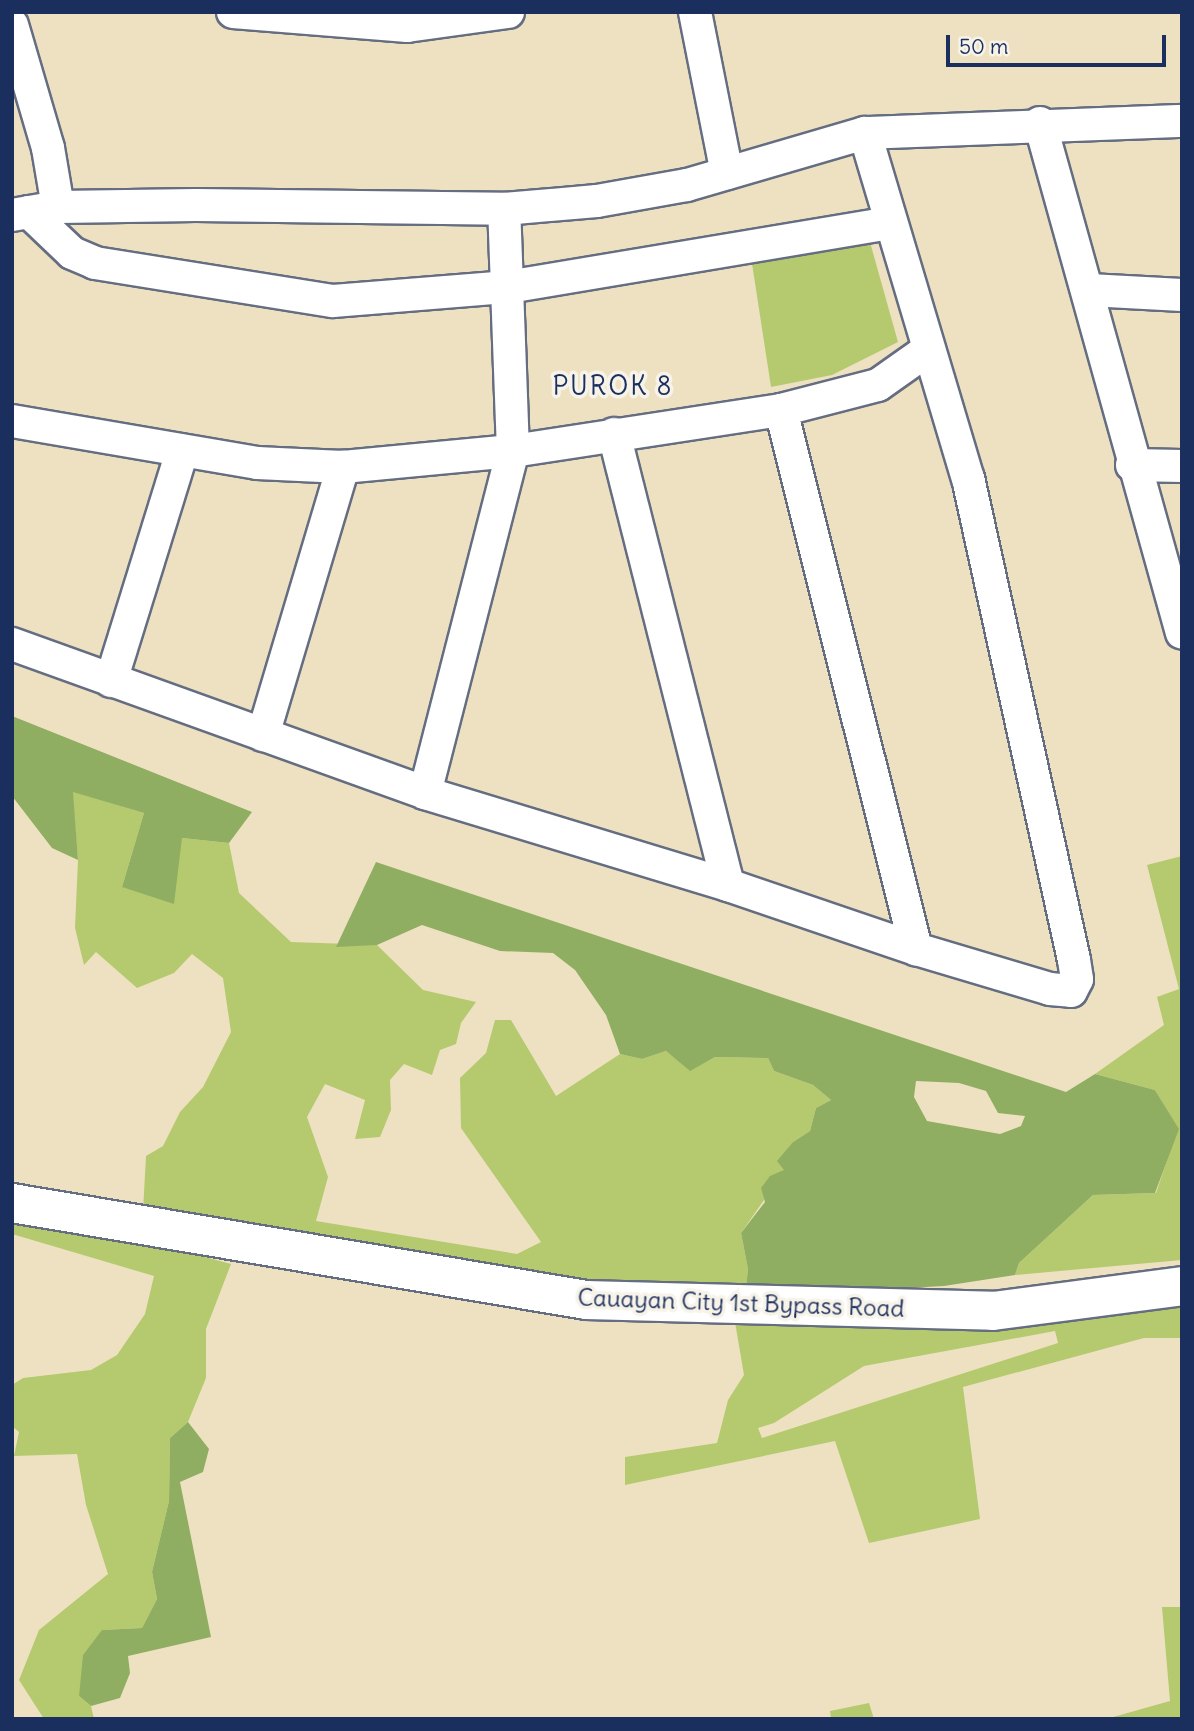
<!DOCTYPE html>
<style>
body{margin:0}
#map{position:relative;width:1194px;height:1731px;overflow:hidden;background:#eee1c2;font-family:Delius,sans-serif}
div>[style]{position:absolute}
.green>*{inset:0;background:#b5ca6e}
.forest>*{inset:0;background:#90ae61}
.roads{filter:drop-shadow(2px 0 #656d81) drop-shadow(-2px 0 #656d81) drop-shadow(0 2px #656d81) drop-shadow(0 -2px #656d81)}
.minor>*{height:32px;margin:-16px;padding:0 16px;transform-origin:16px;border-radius:16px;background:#fff}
.major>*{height:38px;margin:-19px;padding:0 19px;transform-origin:19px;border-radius:19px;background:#fff}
span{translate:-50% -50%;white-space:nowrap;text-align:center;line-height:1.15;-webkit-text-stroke:7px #f7f3e8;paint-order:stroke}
.street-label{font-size:24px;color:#1b2f5e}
.neighbourhood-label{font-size:26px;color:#1b2f5e;letter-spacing:2px}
.frame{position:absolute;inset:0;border:14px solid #1b2f5e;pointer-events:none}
.scale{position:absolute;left:946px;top:35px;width:220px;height:32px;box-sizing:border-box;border:4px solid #1b2f5e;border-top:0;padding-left:9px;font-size:21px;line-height:24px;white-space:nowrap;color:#1b2f5e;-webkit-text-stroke:5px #f7f3e8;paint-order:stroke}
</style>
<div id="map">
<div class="green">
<i style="clip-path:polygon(868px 235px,898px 342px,832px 375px,771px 387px,751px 257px)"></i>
<i style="clip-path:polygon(72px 791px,144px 813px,122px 887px,182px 838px,229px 843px,239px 893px,291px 942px,377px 945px,423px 990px,476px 1002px,461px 1023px,456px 1044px,440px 1050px,432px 1075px,404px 1064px,390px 1080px,391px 1110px,380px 1137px,355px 1139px,365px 1100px,325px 1084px,307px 1117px,328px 1177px,316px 1221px,517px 1254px,541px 1242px,461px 1128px,460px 1078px,486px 1053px,495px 1020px,511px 1020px,556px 1096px,620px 1054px,642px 1059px,666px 1051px,690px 1070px,715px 1057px,768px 1058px,774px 1071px,813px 1085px,831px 1100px,816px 1108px,810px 1131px,793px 1142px,785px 1170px,741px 1233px,748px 1269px,745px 1297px,613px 1292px,143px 1211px,146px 1156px,163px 1146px,180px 1112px,203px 1087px,231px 1032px,223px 978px,192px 954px,174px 973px,137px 988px,96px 952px,84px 965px,75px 928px,78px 860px)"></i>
<i style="clip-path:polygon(1182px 856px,1182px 1260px,1015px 1275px,1019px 1263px,1093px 1195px,1156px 1193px,1178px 1128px,1155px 1090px,1095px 1074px,1164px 1025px,1157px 997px,1179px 989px,1147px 865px)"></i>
<i style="clip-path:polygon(12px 1218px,160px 1245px,231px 1264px,206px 1329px,206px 1378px,188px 1422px,170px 1438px,169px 1501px,152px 1572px,157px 1599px,142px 1628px,102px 1630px,79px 1696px,91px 1706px,94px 1719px,44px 1719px,19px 1680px,39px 1630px,108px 1574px,86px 1505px,77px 1454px,14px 1456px,19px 1432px,12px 1426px,12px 1385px,23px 1378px,91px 1370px,117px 1355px,145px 1314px,154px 1276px,12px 1234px)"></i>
<i style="clip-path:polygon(evenodd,1182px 1290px,1182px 1338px,1144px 1338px,963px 1387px,980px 1519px,869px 1543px,835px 1441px,625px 1485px,625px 1457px,717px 1443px,728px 1400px,744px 1375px,735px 1322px,1182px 1290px,1055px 1331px,1058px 1343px,762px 1438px,758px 1428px,774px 1423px,864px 1366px,1055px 1331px)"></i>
<i style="clip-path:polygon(1162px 1607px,1182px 1607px,1182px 1719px,1106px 1719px,1170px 1701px)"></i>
<i style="clip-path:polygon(869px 1703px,874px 1719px,831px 1719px,830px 1711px)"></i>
</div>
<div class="forest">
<i style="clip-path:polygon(12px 716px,252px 812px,229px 843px,182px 838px,174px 904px,122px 887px,144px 813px,73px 792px,78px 860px,52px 848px,12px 796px)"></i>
<i style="clip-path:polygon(evenodd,376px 862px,1066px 1092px,1095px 1074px,1155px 1090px,1179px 1129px,1155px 1193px,1093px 1195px,1019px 1263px,1015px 1275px,944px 1286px,745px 1297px,748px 1269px,741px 1233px,765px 1202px,761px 1188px,770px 1176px,784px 1170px,777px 1161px,793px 1142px,810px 1131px,816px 1108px,831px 1100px,813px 1085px,774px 1071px,768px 1058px,715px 1057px,690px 1071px,666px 1051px,642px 1059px,620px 1054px,606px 1015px,575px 970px,553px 953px,500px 951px,422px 925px,377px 945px,336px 947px,376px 862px,916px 1081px,959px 1083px,986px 1091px,998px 1113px,1025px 1116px,1021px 1126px,1000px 1134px,927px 1121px,914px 1097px,916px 1081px)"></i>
<i style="clip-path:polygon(188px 1422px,209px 1449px,203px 1472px,180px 1482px,211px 1637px,128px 1656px,130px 1673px,120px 1698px,91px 1706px,79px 1696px,83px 1655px,102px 1630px,142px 1628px,157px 1599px,152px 1572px,169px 1501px,170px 1438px)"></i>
</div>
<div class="roads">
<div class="minor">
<i style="left:233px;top:12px;width:175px;rotate:4.6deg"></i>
<i style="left:407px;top:26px;width:102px;rotate:-7.9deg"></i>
<i style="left:695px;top:12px;width:164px;rotate:78.8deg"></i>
<i style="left:12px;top:25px;width:128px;rotate:73.7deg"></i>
<i style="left:48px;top:148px;width:60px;rotate:80.4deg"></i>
<i style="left:1040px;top:123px;width:529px;rotate:74.44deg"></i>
<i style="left:29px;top:212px;width:59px;rotate:43.6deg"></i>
<i style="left:72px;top:253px;width:25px;rotate:23deg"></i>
<i style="left:95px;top:263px;width:241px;rotate:9.1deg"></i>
<i style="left:333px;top:301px;width:176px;rotate:-4.6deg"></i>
<i style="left:508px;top:287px;width:388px;rotate:-9.5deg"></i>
<i style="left:12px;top:215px;width:47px;rotate:-9.9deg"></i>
<i style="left:58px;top:207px;width:138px;rotate:-0.8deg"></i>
<i style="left:196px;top:205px;width:308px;rotate:0.7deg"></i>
<i style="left:504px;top:209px;width:93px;rotate:-4.9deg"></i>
<i style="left:597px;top:201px;width:91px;rotate:-10.1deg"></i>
<i style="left:687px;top:185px;width:185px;rotate:-16.3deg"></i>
<i style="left:865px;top:133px;width:317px;rotate:-2.2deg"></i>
<i style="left:1089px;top:290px;width:93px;rotate:3.1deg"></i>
<i style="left:781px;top:410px;width:556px;rotate:75.94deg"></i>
<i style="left:12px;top:421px;width:249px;rotate:9.7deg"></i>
<i style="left:257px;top:463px;width:86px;rotate:2.7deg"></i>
<i style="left:343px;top:467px;width:171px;rotate:-5.4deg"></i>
<i style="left:513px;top:451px;width:271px;rotate:-8.7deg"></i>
<i style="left:781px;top:410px;width:100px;rotate:-14.5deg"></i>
<i style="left:878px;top:385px;width:62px;rotate:-35.2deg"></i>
<i style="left:614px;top:434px;width:465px;rotate:75.8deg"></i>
<i style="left:1132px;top:465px;width:50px;rotate:1.1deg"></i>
<i style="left:12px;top:644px;width:439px;rotate:19.8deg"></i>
<i style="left:425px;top:793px;width:317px;rotate:16.9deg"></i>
<i style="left:728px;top:885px;width:199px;rotate:18.8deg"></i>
<i style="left:916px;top:949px;width:140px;rotate:16.6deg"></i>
<i style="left:1050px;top:989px;width:21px;rotate:5deg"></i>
<i style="left:1071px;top:991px;width:13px;rotate:-63deg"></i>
<i style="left:1077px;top:979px;width:19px;rotate:-99deg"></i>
<i style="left:1074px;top:960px;width:493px;rotate:-102.4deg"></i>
<i style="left:968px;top:479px;width:361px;rotate:-106.6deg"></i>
<i style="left:111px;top:681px;width:241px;rotate:-72.8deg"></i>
<i style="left:263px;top:735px;width:280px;rotate:-73.4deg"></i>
<i style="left:425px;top:793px;width:353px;rotate:-75.6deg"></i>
<i style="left:513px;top:451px;width:242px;rotate:-92.1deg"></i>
</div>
<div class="major">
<i style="left:12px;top:1203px;width:582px;rotate:9.59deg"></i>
<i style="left:586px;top:1300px;width:407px;rotate:1.5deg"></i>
<i style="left:993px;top:1311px;width:191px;rotate:-7.5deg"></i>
</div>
</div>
<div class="street-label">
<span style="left:741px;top:1303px;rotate:2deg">Cauayan City 1st Bypass Road</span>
</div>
<div class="neighbourhood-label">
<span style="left:613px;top:386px">PUROK 8</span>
</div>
<div class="frame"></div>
<div class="scale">50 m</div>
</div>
